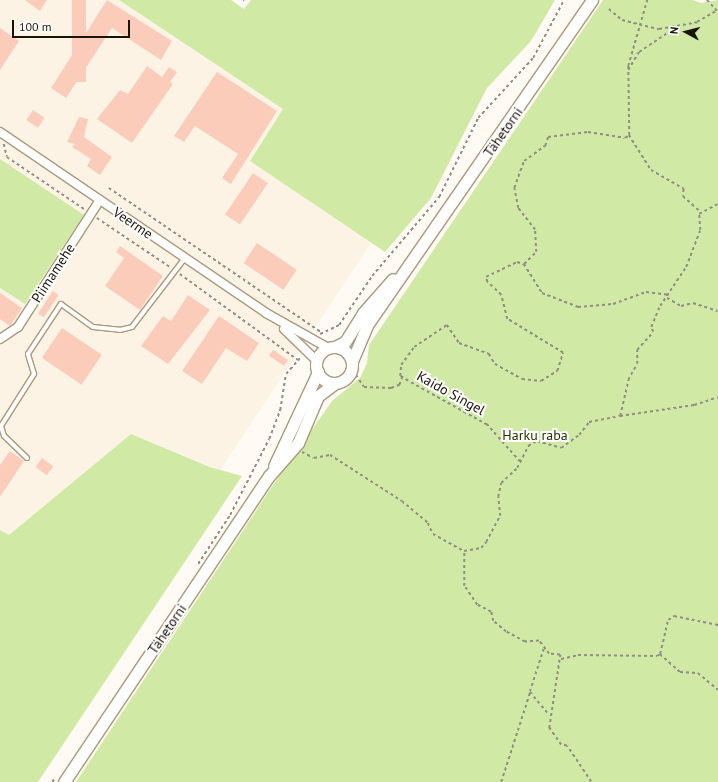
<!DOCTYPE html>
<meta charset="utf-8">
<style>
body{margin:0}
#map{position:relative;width:718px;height:782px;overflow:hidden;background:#fffaf4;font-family:"PT Sans",sans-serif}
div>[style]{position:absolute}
.built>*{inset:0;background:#fdf3e4}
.green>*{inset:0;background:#d0eaa5}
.building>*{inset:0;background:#fbccba;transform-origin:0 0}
.path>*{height:1.5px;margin-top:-0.75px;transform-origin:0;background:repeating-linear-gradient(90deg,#928d84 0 3px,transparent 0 6px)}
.roads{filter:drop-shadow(1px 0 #ac987c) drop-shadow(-1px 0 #ac987c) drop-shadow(0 1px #ac987c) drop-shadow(0 -1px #ac987c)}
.lane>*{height:4px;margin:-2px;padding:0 2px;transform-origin:2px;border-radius:2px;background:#fff}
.street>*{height:8px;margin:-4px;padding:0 4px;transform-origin:4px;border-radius:4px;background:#fff}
.secondary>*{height:11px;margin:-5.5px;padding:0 5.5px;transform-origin:5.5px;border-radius:5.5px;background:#fff}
.secondary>.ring{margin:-5.5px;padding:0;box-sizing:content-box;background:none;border:11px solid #fff;border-radius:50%}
span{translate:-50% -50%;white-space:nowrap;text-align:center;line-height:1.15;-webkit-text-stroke:4px #fff;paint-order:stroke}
.street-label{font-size:14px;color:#1a1308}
.park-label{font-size:14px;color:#233200}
.north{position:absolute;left:666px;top:12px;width:40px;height:40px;-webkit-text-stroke:3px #fff;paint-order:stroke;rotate:277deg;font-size:11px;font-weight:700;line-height:16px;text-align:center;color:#1a1308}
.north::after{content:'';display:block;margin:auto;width:14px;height:18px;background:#1a1308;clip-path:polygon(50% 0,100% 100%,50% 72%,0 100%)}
.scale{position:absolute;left:12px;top:20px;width:118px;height:18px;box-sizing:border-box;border:2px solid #1a1308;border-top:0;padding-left:5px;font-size:12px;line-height:14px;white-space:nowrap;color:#1a1308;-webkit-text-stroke:3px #fff;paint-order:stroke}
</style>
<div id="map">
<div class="built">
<i style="clip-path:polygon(0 0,119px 0,283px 109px,250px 161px,371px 243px,220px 470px,131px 434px,9px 535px,0 530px,0 288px,25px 304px,84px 216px,0 159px)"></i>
</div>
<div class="green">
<i style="clip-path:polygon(119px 0,231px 0,244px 9px,251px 0,555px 0,531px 41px,487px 88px,431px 198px,385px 252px,250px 161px,283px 109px)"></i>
<i style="clip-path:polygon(603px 0,693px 0,701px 3px,718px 0,718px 782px,76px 782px,275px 482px,332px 401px,360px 378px,367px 363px,369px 345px)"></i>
<i style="clip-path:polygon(0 159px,84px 215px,25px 304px,0 288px)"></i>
<i style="clip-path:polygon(131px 434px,210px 467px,242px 476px,38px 782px,0 782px,0 530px,9px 535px)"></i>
</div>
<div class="building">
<i style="clip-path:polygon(25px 0,47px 0,40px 11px)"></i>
<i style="left:72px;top:0;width:14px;height:82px"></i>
<i style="clip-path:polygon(107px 0,172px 41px,161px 60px,112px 28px,66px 98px,51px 88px)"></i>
<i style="clip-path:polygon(0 28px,19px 41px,0 70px)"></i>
<i style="clip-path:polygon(147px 66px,162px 77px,169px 67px,177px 72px,170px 82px,173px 84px,132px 143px,97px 119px,120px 90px,128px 94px)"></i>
<i style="clip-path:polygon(217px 72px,277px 111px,231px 184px,222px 178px,238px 154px,195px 126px,184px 142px,174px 136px)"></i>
<i style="left:33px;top:110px;width:14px;height:12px;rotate:34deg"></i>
<i style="clip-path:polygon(79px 117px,88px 119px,84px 137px,112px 157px,100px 175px,87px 166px,91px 159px,72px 147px,75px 144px,67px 142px)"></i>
<i style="left:253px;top:173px;width:18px;height:50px;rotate:34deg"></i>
<i style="left:257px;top:243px;width:48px;height:24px;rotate:34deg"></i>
<i style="clip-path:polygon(120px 246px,163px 276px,140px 310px,105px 286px,124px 258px,116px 252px)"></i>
<i style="left:53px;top:291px;width:7px;height:27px;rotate:34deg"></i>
<i style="clip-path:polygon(0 293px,22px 308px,10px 326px,0 319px)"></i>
<i style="clip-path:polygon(188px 295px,210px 310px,168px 364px,141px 346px,163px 316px,171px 321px)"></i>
<i style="clip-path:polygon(219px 316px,259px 343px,247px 361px,226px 348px,202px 384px,182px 371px)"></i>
<i style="left:62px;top:328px;width:48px;height:36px;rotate:34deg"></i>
<i style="left:273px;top:350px;width:18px;height:7px;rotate:34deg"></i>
<i style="clip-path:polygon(10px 451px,24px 461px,0 497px,0 465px)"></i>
<i style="left:42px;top:458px;width:14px;height:11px;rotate:36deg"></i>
</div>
<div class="path">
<i style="left:707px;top:0;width:16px;rotate:47deg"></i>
<i style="left:243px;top:1px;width:1px;rotate:-45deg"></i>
<i style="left:609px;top:9px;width:17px;rotate:40deg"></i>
<i style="left:622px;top:20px;width:38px;rotate:14deg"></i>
<i style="left:659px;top:29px;width:39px;rotate:-10deg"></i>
<i style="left:697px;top:22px;width:22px;rotate:-30deg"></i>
<i style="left:628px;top:70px;width:21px;rotate:-59deg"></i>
<i style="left:639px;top:52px;width:41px;rotate:-34.1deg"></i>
<i style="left:629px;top:135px;width:41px;rotate:57.8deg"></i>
<i style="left:651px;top:170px;width:38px;rotate:30deg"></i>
<i style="left:684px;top:189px;width:7px;rotate:98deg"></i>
<i style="left:683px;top:196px;width:24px;rotate:42deg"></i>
<i style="left:4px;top:144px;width:13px;rotate:77deg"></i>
<i style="left:7px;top:157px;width:93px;rotate:34deg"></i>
<i style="left:109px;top:188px;width:256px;rotate:34.2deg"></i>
<i style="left:97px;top:218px;width:88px;rotate:33.9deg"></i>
<i style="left:524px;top:264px;width:34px;rotate:58deg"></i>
<i style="left:542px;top:293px;width:39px;rotate:21deg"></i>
<i style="left:578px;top:307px;width:35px;rotate:-5deg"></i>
<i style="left:613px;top:304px;width:35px;rotate:-20deg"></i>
<i style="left:646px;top:292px;width:23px;rotate:7deg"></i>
<i style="left:180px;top:274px;width:146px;rotate:36.1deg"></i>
<i style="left:667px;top:298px;width:16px;rotate:30deg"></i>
<i style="left:681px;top:306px;width:12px;rotate:-14deg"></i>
<i style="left:693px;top:303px;width:26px;rotate:18deg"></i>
<i style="left:320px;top:334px;width:21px;rotate:-25deg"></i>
<i style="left:339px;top:325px;width:59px;rotate:-56deg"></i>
<i style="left:372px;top:276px;width:104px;rotate:-49.7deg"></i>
<i style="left:439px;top:197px;width:88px;rotate:-63.7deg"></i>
<i style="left:478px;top:118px;width:81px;rotate:-47.5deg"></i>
<i style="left:533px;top:58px;width:66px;rotate:-61.9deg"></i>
<i style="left:356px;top:375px;width:14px;rotate:56deg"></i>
<i style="left:364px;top:387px;width:27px;rotate:2deg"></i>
<i style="left:391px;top:388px;width:9px;rotate:-21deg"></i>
<i style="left:399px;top:385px;width:9px;rotate:-69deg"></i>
<i style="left:620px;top:416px;width:75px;rotate:-8.5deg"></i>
<i style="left:694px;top:405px;width:25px;rotate:-18deg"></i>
<i style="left:302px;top:452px;width:13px;rotate:27deg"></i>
<i style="left:314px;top:458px;width:16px;rotate:-11deg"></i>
<i style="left:330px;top:455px;width:85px;rotate:32.6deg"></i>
<i style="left:402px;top:501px;width:34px;rotate:40deg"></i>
<i style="left:428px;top:523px;width:12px;rotate:66deg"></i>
<i style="left:433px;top:534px;width:35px;rotate:29deg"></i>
<i style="left:520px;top:462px;width:50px;rotate:-131.7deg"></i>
<i style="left:487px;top:425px;width:90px;rotate:-150.9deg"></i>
<i style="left:408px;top:381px;width:9px;rotate:-148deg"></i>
<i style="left:400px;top:376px;width:11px;rotate:-85deg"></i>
<i style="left:401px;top:365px;width:22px;rotate:-54deg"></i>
<i style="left:414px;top:347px;width:40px;rotate:-34deg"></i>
<i style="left:447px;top:325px;width:22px;rotate:56deg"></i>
<i style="left:459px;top:343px;width:32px;rotate:20deg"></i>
<i style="left:489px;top:354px;width:12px;rotate:59deg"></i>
<i style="left:495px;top:364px;width:31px;rotate:29deg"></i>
<i style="left:522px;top:379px;width:19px;rotate:6deg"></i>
<i style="left:541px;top:381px;width:19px;rotate:-32deg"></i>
<i style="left:557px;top:371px;width:19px;rotate:-72deg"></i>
<i style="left:563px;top:353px;width:66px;rotate:-148.7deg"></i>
<i style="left:507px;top:319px;width:25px;rotate:-104deg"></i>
<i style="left:501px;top:295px;width:19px;rotate:-137deg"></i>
<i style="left:487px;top:282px;width:5px;rotate:-101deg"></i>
<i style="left:486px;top:277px;width:34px;rotate:-26deg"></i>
<i style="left:517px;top:262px;width:7px;rotate:16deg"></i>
<i style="left:524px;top:264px;width:17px;rotate:-45deg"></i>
<i style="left:536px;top:252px;width:22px;rotate:-93deg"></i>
<i style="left:535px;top:230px;width:28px;rotate:-128deg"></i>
<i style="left:518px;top:208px;width:20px;rotate:-101deg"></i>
<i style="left:514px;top:188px;width:29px;rotate:-70deg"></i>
<i style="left:524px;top:161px;width:26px;rotate:-36deg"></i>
<i style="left:545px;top:146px;width:9px;rotate:-72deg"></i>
<i style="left:548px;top:137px;width:40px;rotate:-7.1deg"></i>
<i style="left:588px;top:132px;width:37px;rotate:9deg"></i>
<i style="left:625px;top:138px;width:5px;rotate:-37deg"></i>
<i style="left:629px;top:135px;width:69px;rotate:-90.8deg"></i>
<i style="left:628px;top:66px;width:69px;rotate:-73.9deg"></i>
<i style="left:198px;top:564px;width:59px;rotate:-56.9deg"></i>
<i style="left:230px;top:515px;width:85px;rotate:-62.8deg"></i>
<i style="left:269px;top:439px;width:31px;rotate:-69deg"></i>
<i style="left:280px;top:410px;width:36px;rotate:-81deg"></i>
<i style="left:286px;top:374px;width:23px;rotate:-49deg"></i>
<i style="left:544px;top:649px;width:45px;rotate:108deg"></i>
<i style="left:530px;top:692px;width:30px;rotate:50deg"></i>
<i style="left:660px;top:654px;width:27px;rotate:42deg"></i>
<i style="left:680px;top:672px;width:18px;rotate:3deg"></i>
<i style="left:698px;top:673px;width:26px;rotate:40deg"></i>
<i style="left:561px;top:659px;width:17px;rotate:-13deg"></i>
<i style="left:578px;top:655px;width:79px;rotate:0.7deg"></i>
<i style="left:657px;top:656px;width:4px;rotate:-34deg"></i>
<i style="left:660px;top:654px;width:35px;rotate:-77deg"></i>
<i style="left:668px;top:620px;width:7px;rotate:-34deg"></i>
<i style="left:674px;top:616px;width:45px;rotate:11.6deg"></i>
<i style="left:52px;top:782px;width:5px;rotate:-53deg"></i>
<i style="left:501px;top:782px;width:95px;rotate:-72.1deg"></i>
<i style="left:591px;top:782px;width:43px;rotate:-123.7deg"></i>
<i style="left:567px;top:746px;width:6px;rotate:-171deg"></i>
<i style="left:561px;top:745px;width:21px;rotate:-125deg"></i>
<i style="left:549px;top:728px;width:74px;rotate:-81.4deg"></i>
<i style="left:560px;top:655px;width:11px;rotate:-175deg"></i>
<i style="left:549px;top:654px;width:16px;rotate:-128deg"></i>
<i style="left:539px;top:641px;width:14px;rotate:176deg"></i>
<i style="left:525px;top:642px;width:21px;rotate:-152deg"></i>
<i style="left:506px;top:632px;width:17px;rotate:-140deg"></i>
<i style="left:493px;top:621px;width:9px;rotate:-103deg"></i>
<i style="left:491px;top:612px;width:16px;rotate:-153deg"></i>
<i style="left:477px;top:605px;width:23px;rotate:-124deg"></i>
<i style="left:464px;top:586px;width:35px;rotate:-90deg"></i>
<i style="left:464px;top:551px;width:17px;rotate:-10deg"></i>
<i style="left:481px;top:548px;width:8px;rotate:-50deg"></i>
<i style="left:486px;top:542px;width:30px;rotate:-62deg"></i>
<i style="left:500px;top:516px;width:19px;rotate:-96deg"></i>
<i style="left:498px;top:497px;width:14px;rotate:-78deg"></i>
<i style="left:501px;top:483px;width:22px;rotate:-43deg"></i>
<i style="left:517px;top:468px;width:25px;rotate:-63deg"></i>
<i style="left:528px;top:446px;width:10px;rotate:-29deg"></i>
<i style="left:537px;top:441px;width:25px;rotate:16deg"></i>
<i style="left:561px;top:448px;width:22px;rotate:-36deg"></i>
<i style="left:579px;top:435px;width:16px;rotate:-52deg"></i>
<i style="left:589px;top:422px;width:32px;rotate:-11deg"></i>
<i style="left:620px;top:416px;width:37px;rotate:-77deg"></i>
<i style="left:628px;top:380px;width:18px;rotate:-61deg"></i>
<i style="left:637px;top:364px;width:14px;rotate:-90deg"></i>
<i style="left:637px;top:350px;width:24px;rotate:-48deg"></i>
<i style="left:653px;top:332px;width:5px;rotate:-112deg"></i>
<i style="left:651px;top:327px;width:23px;rotate:-67deg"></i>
<i style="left:660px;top:306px;width:47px;rotate:-56.3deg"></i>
<i style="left:686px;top:267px;width:40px;rotate:-69deg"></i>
<i style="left:700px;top:230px;width:16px;rotate:-94deg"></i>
<i style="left:699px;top:214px;width:21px;rotate:-28deg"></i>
</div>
<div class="roads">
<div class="lane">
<i style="left:27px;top:458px;width:32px;rotate:-136deg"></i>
<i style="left:4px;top:436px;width:10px;rotate:-107deg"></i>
<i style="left:1px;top:426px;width:62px;rotate:-57.6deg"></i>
<i style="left:34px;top:374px;width:21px;rotate:-107deg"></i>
<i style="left:28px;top:354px;width:60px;rotate:-56.6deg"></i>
<i style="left:61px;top:304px;width:39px;rotate:36deg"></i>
<i style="left:93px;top:327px;width:27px;rotate:6deg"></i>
<i style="left:120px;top:330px;width:12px;rotate:-14deg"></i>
<i style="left:132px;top:327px;width:87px;rotate:-52.5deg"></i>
</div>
<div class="street">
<i style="left:0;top:132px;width:322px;rotate:34.2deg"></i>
<i style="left:266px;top:313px;width:71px;rotate:29.4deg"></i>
<i style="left:284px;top:329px;width:46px;rotate:44.1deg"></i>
<i style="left:0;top:339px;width:22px;rotate:-34deg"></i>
<i style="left:18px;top:327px;width:151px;rotate:-57.2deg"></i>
</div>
<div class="secondary">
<i style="left:335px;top:347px;width:11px;rotate:-27deg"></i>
<i style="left:345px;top:342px;width:34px;rotate:-58deg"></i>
<i style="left:363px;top:313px;width:45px;rotate:-48.6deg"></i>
<i class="ring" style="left:316px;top:347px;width:25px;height:25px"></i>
<i style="left:352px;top:361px;width:39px;rotate:-67deg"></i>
<i style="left:367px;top:325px;width:395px;rotate:-55.3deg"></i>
<i style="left:274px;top:466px;width:104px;rotate:-64.9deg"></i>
<i style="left:64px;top:782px;width:368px;rotate:-56.2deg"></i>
<i style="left:269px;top:476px;width:44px;rotate:-48.7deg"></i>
<i style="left:298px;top:443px;width:51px;rotate:-66.9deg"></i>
<i style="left:318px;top:396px;width:21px;rotate:-37deg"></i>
</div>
</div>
<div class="street-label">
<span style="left:503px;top:132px;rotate:-55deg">Tähetorni</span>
<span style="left:133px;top:223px;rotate:34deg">Veerme</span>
<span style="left:53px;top:273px;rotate:-57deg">Piimamehe</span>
<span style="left:451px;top:393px;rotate:29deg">Kaido Singel</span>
<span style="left:167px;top:629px;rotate:-56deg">Tähetorni</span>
</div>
<div class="park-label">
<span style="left:535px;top:435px">Harku raba</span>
</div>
<div class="north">N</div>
<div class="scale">100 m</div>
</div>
